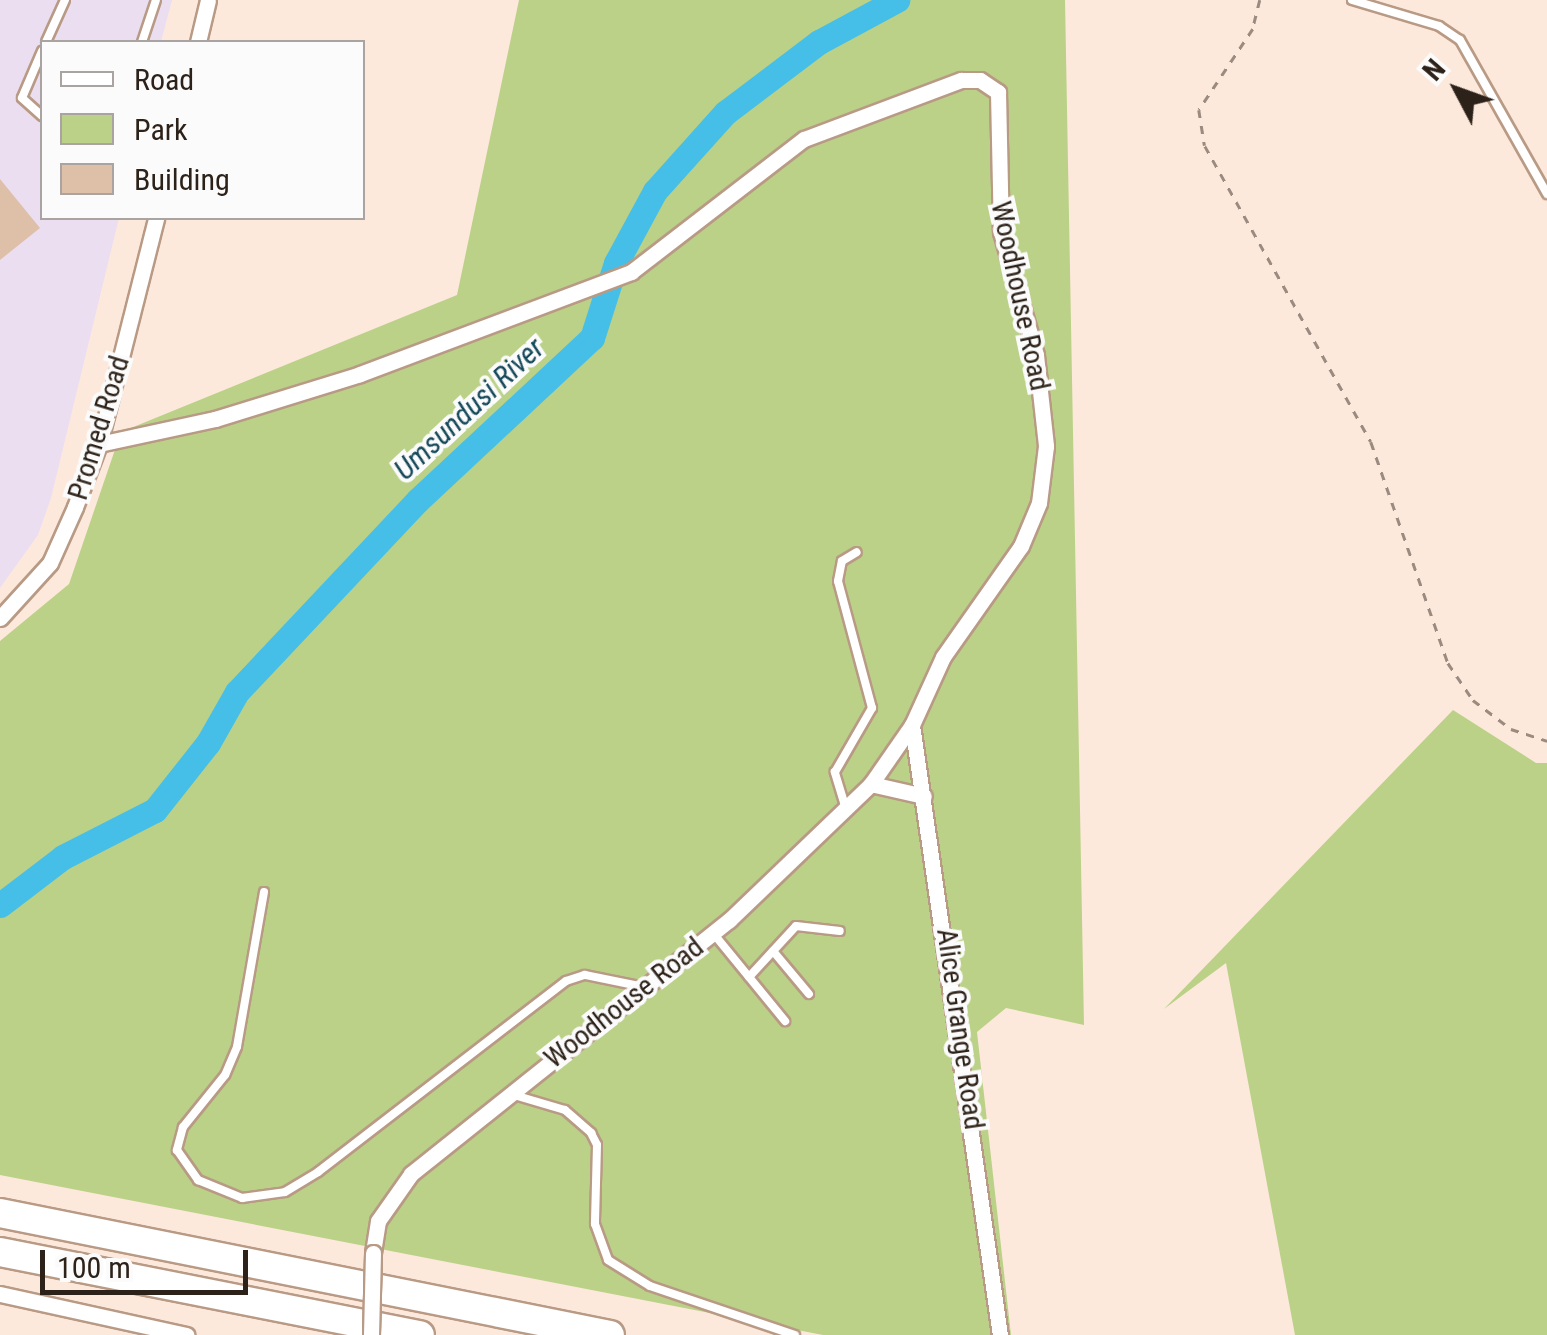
<!DOCTYPE html>
<style>
body{margin:0}
#map{position:relative;width:1547px;height:1335px;overflow:hidden;background:#fde9db;font-family:"Roboto Condensed",sans-serif}
div>[style]{position:absolute}
.industrial>*{inset:0;background:#ecdef1}
.green>*{inset:0;background:#bbd188}
.river>*{height:25px;margin:-12.5px;padding:0 12.5px;transform-origin:12.5px;border-radius:12.5px;background:#46bfe8}
.building>*{inset:0;background:#debfa8}
.path>*{height:2.5px;margin-top:-1.25px;transform-origin:0;background:repeating-linear-gradient(90deg,#9a8a7f 0 8px,transparent 0 16px)}
.roads{filter:drop-shadow(2px 0 #b89a85) drop-shadow(-2px 0 #b89a85) drop-shadow(0 2px #b89a85) drop-shadow(0 -2px #b89a85)}
.service>*{height:8px;margin:-4px;padding:0 4px;transform-origin:4px;border-radius:4px;background:#fff}
.minor>*{height:15px;margin:-7.5px;padding:0 7.5px;transform-origin:7.5px;border-radius:7.5px;background:#fff}
.motorway>*{height:28px;margin:-14px;padding:0 14px;transform-origin:14px;border-radius:14px;background:#fff}
.bridges{filter:drop-shadow(2px 0 #b89a85) drop-shadow(-2px 0 #b89a85) drop-shadow(0 2px #b89a85) drop-shadow(0 -2px #b89a85)}
.minor-bridge>*{height:15px;margin:-7.5px;padding:0 7.5px;transform-origin:7.5px;border-radius:7.5px;background:#fff}
span{translate:-50% -50%;white-space:nowrap;text-align:center;line-height:1.15;-webkit-text-stroke:8px #fbfbfb;paint-order:stroke}
.street-label{font-size:28px;color:#2d2219}
.water-label{font-size:30px;color:#154859;font-style:italic}
.legend{position:absolute;left:40px;top:40px;width:325px;height:180px;box-sizing:border-box;background:#fbfbfb;border:2px solid #a9a4a1;margin:0;padding:12px 18px;list-style:none;font-size:30px;color:#2d2219}
.legend li{display:flex;align-items:center;gap:20px;height:50px}
.legend b{width:50px;border:2px solid #a9a4a1}
.north{position:absolute;left:1407px;top:40px;width:100px;height:100px;-webkit-text-stroke:8px #fbfbfb;paint-order:stroke;rotate:311deg;font-size:28px;font-weight:700;line-height:40px;text-align:center;color:#2d2219}
.north::after{content:'';display:block;margin:auto;width:35px;height:45px;background:#2d2219;clip-path:polygon(50% 0,100% 100%,50% 72%,0 100%)}
.scale{position:absolute;left:40px;top:1250px;width:208px;height:45px;box-sizing:border-box;border:5px solid #2d2219;border-top:0;padding-left:12px;font-size:30px;line-height:35px;white-space:nowrap;color:#2d2219;-webkit-text-stroke:8px #fbfbfb;paint-order:stroke}
</style>
<div id="map">
<div class="industrial">
<i style="clip-path:polygon(0 0,172px 0,161px 42px,42px 42px,42px 218px,119px 218px,51px 498px,38px 535px,0 588px)"></i>
</div>
<div class="green">
<i style="clip-path:polygon(519px 0,1065px 0,1084px 1025px,1006px 1008px,977px 1032px,1011px 1335px,823px 1335px,0 1175px,0 641px,69px 584px,121px 432px,457px 295px)"></i>
<i style="clip-path:polygon(1453px 710px,1536px 763px,1547px 763px,1547px 1335px,1295px 1335px,1226px 963px,1164px 1009px)"></i>
</div>
<div class="river">
<i style="left:0;top:905px;width:79px;rotate:-37.3deg"></i>
<i style="left:63px;top:857px;width:103px;rotate:-27.1deg"></i>
<i style="left:155px;top:810px;width:85px;rotate:-51.7deg"></i>
<i style="left:208px;top:743px;width:59px;rotate:-60.4deg"></i>
<i style="left:237px;top:692px;width:264px;rotate:-46.7deg"></i>
<i style="left:418px;top:500px;width:238px;rotate:-43deg"></i>
<i style="left:592px;top:338px;width:79px;rotate:-72.3deg"></i>
<i style="left:616px;top:263px;width:82px;rotate:-61.6deg"></i>
<i style="left:655px;top:191px;width:105px;rotate:-48.1deg"></i>
<i style="left:725px;top:113px;width:118px;rotate:-37.1deg"></i>
<i style="left:819px;top:42px;width:89px;rotate:-28.3deg"></i>
</div>
<div class="building">
<i style="clip-path:polygon(0 179px,40px 228px,0 260px)"></i>
</div>
<div class="path">
<i style="left:1260px;top:0;width:30px;rotate:104deg"></i>
<i style="left:1253px;top:29px;width:97px;rotate:123.7deg"></i>
<i style="left:1199px;top:110px;width:36px;rotate:81deg"></i>
<i style="left:1205px;top:146px;width:339px;rotate:60.7deg"></i>
<i style="left:1371px;top:442px;width:234px;rotate:70.8deg"></i>
<i style="left:1448px;top:663px;width:45px;rotate:56deg"></i>
<i style="left:1473px;top:700px;width:48px;rotate:37.3deg"></i>
<i style="left:1511px;top:729px;width:38px;rotate:18deg"></i>
</div>
<div class="roads">
<div class="service">
<i style="left:1352px;top:0;width:91px;rotate:16.6deg"></i>
<i style="left:1439px;top:26px;width:25px;rotate:34deg"></i>
<i style="left:1460px;top:40px;width:177px;rotate:60.5deg"></i>
<i style="left:46px;top:42px;width:46px;rotate:-65.7deg"></i>
<i style="left:142px;top:42px;width:44px;rotate:-71.6deg"></i>
<i style="left:42px;top:51px;width:51px;rotate:113.1deg"></i>
<i style="left:22px;top:98px;width:27px;rotate:42deg"></i>
<i style="left:846px;top:809px;width:39px;rotate:-107deg"></i>
<i style="left:835px;top:772px;width:74px;rotate:-60deg"></i>
<i style="left:872px;top:708px;width:131px;rotate:-105deg"></i>
<i style="left:838px;top:581px;width:20px;rotate:-79deg"></i>
<i style="left:842px;top:561px;width:17px;rotate:-31deg"></i>
<i style="left:264px;top:892px;width:157px;rotate:99.9deg"></i>
<i style="left:237px;top:1047px;width:30px;rotate:113deg"></i>
<i style="left:225px;top:1075px;width:67px;rotate:128.9deg"></i>
<i style="left:183px;top:1127px;width:24px;rotate:105deg"></i>
<i style="left:177px;top:1150px;width:37px;rotate:55deg"></i>
<i style="left:198px;top:1180px;width:48px;rotate:22.2deg"></i>
<i style="left:242px;top:1198px;width:43px;rotate:-7.9deg"></i>
<i style="left:285px;top:1192px;width:39px;rotate:-31deg"></i>
<i style="left:318px;top:1172px;width:313px;rotate:-37.6deg"></i>
<i style="left:566px;top:981px;width:20px;rotate:-18deg"></i>
<i style="left:585px;top:975px;width:60px;rotate:11.5deg"></i>
<i style="left:713px;top:933px;width:114px;rotate:50.7deg"></i>
<i style="left:773px;top:951px;width:56px;rotate:50.1deg"></i>
<i style="left:749px;top:977px;width:69px;rotate:-47.3deg"></i>
<i style="left:796px;top:926px;width:44px;rotate:6.5deg"></i>
<i style="left:514px;top:1095px;width:53px;rotate:16.4deg"></i>
<i style="left:565px;top:1110px;width:35px;rotate:41deg"></i>
<i style="left:591px;top:1133px;width:13px;rotate:63deg"></i>
<i style="left:597px;top:1145px;width:79px;rotate:91.5deg"></i>
<i style="left:595px;top:1224px;width:38px;rotate:70deg"></i>
<i style="left:608px;top:1260px;width:49px;rotate:31.8deg"></i>
<i style="left:650px;top:1286px;width:153px;rotate:18.7deg"></i>
</div>
<div class="minor">
<i style="left:198px;top:42px;width:43px;rotate:-76.6deg"></i>
<i style="left:99px;top:444px;width:119px;rotate:-12.2deg"></i>
<i style="left:215px;top:419px;width:152px;rotate:-17.2deg"></i>
<i style="left:360px;top:374px;width:290px;rotate:-20.6deg"></i>
<i style="left:631px;top:272px;width:218px;rotate:-37.6deg"></i>
<i style="left:804px;top:139px;width:168px;rotate:-20.6deg"></i>
<i style="left:961px;top:80px;width:19px"></i>
<i style="left:980px;top:80px;width:22px;rotate:34deg"></i>
<i style="left:998px;top:92px;width:140px;rotate:88.8deg"></i>
<i style="left:1001px;top:232px;width:128px;rotate:74.1deg"></i>
<i style="left:1036px;top:355px;width:92px;rotate:83.7deg"></i>
<i style="left:1046px;top:446px;width:57px;rotate:97deg"></i>
<i style="left:1039px;top:503px;width:47px;rotate:112.7deg"></i>
<i style="left:1021px;top:546px;width:136px;rotate:125.1deg"></i>
<i style="left:943px;top:657px;width:75px;rotate:114.5deg"></i>
<i style="left:912px;top:725px;width:72px;rotate:124.8deg"></i>
<i style="left:871px;top:784px;width:197px;rotate:136.2deg"></i>
<i style="left:729px;top:920px;width:407px;rotate:141.4deg"></i>
<i style="left:411px;top:1174px;width:57px;rotate:125.1deg"></i>
<i style="left:378px;top:1221px;width:32px;rotate:99deg"></i>
<i style="left:0;top:618px;width:74px;rotate:-47.7deg"></i>
<i style="left:50px;top:563px;width:61px;rotate:-65.9deg"></i>
<i style="left:75px;top:507px;width:67px;rotate:-69.1deg"></i>
<i style="left:99px;top:444px;width:233px;rotate:-75.8deg"></i>
<i style="left:912px;top:725px;width:616px;rotate:81.79deg"></i>
<i style="left:871px;top:784px;width:54px;rotate:12.8deg"></i>
<i style="left:0;top:1294px;width:191px;rotate:12.4deg"></i>
</div>
<div class="motorway">
<i style="left:0;top:1213px;width:622px;rotate:11.31deg"></i>
<i style="left:0;top:1252px;width:428px;rotate:11.2deg"></i>
</div>
</div>
<div class="bridges">
<div class="minor-bridge">
<i style="left:371px;top:1335px;width:82px;rotate:-88.6deg"></i>
</div>
</div>
<div class="street-label">
<span style="left:1020px;top:296px;rotate:78deg">Woodhouse Road</span>
<span style="left:99px;top:428px;rotate:-73deg">Promed Road</span>
<span style="left:624px;top:1003px;rotate:-38deg">Woodhouse Road</span>
<span style="left:960px;top:1029px;rotate:82deg">Alice Grange Road</span>
</div>
<div class="water-label">
<span style="left:469px;top:409px;rotate:-43deg">Umsundusi River</span>
</div>
<ul class="legend">
<li><b style="height:12px;background:#fff"></b>Road</li>
<li><b style="height:28px;background:#bbd188"></b>Park</li>
<li><b style="height:28px;background:#debfa8"></b>Building</li>
</ul>
<div class="north">N</div>
<div class="scale">100 m</div>
</div>
